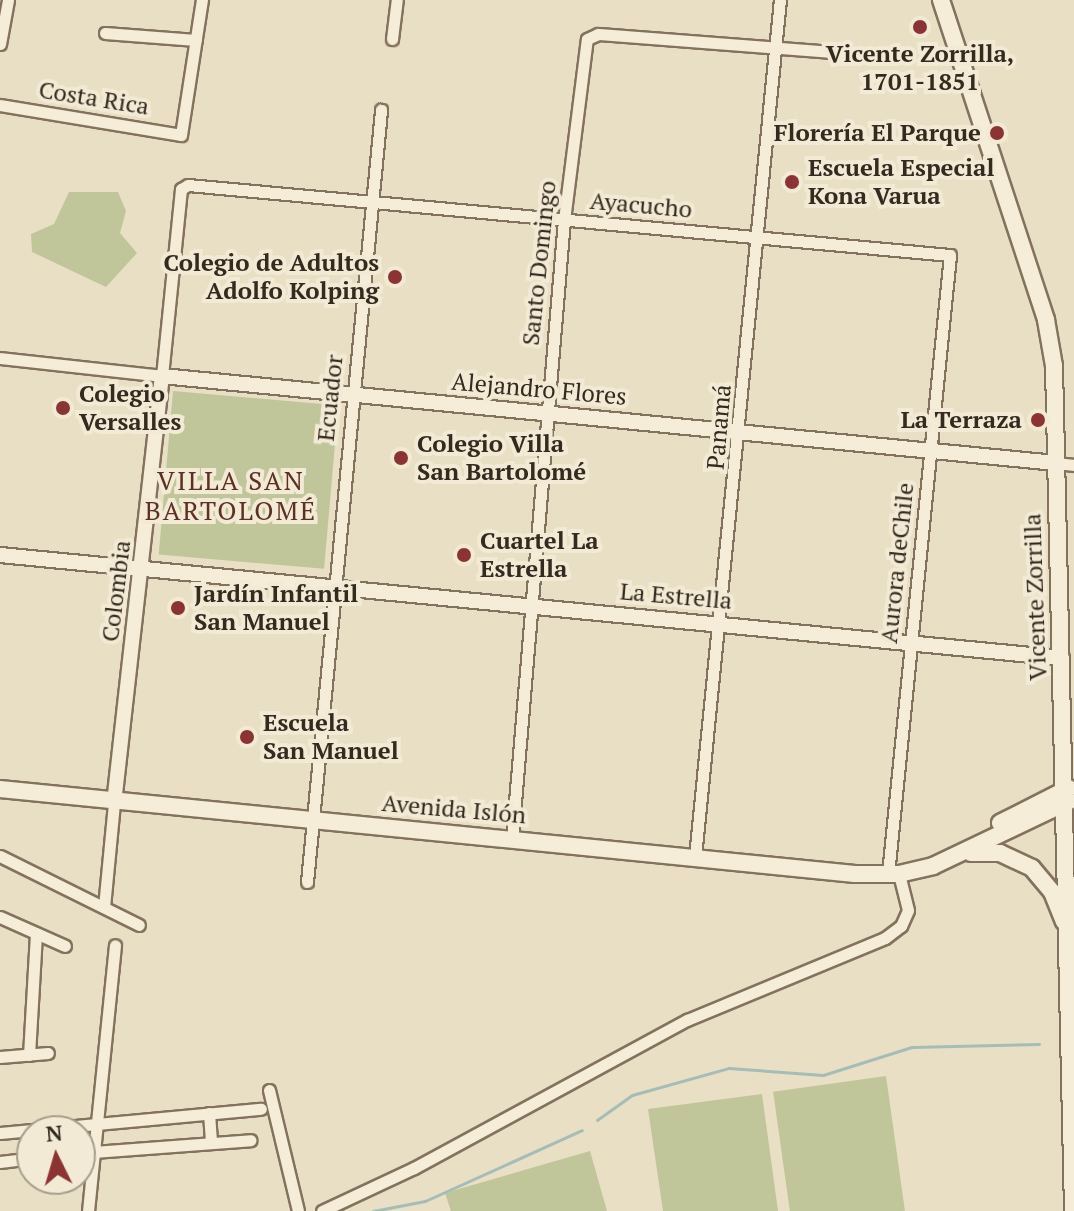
<!DOCTYPE html>
<meta charset="utf-8">
<style>
body{margin:0}
#map{position:relative;width:1074px;height:1211px;overflow:hidden;background:#e9dfc5;font-family:"PT Serif",serif}
div>[style]{position:absolute}
.green>*{inset:0;background:#c1c69a;transform-origin:0 0}
.stream>*{height:3px;margin:-1.5px;padding:0 1.5px;transform-origin:1.5px;border-radius:1.5px;background:#a6bdb7}
.roads{filter:drop-shadow(2px 0 #83725d) drop-shadow(-2px 0 #83725d) drop-shadow(0 2px #83725d) drop-shadow(0 -2px #83725d)}
.minor>*{height:11px;margin:-5.5px;padding:0 5.5px;transform-origin:5.5px;border-radius:5.5px;background:#f5edd8}
.tertiary>*{height:14px;margin:-7px;padding:0 7px;transform-origin:7px;border-radius:7px;background:#f5edd8}
.secondary>*{height:16px;margin:-8px;padding:0 8px;transform-origin:8px;border-radius:8px;background:#f5edd8}
.dots>*{width:22px;height:22px;translate:-50% -50%;box-sizing:border-box;border:4px solid #f2ead4;border-radius:50%}
span{translate:-50% -50%;white-space:nowrap;text-align:center;line-height:1.15;-webkit-text-stroke:8px #f2ead4;paint-order:stroke}
.poi-label{font-size:24px;color:#342a1f;font-weight:700}
.right{translate:-100% -50%;text-align:right}
.left{translate:0 -50%;text-align:left}
.street-label{font-size:24px;color:#342a1f}
.neighbourhood-label{font-size:26px;color:#5c3023;letter-spacing:2px}
.north{position:absolute;left:16px;top:1115px;width:80px;height:80px;box-sizing:border-box;background:#f2ead4;border:2px solid #a69d8c;border-radius:50%;rotate:355deg;font-size:22px;font-weight:700;line-height:32px;text-align:center;color:#342a1f}
.north::after{content:'';display:block;margin:auto;width:28px;height:36px;background:#8b3433;clip-path:polygon(50% 0,100% 100%,50% 72%,0 100%)}
</style>
<div id="map">
<div class="green">
<i style="clip-path:polygon(69px 192px,118px 192px,126px 211px,120px 233px,137px 253px,106px 287px,32px 252px,31px 234px,54px 224px)"></i>
<i style="left:173px;top:391px;width:166px;height:164px;rotate:5deg"></i>
<i style="left:886px;top:1076px;width:136px;height:114px;rotate:82deg"></i>
<i style="clip-path:polygon(762px 1094px,778px 1211px,663px 1211px,648px 1109px)"></i>
<i style="clip-path:polygon(590px 1151px,607px 1211px,451px 1211px,445px 1193px)"></i>
</div>
<div class="stream">
<i style="left:597px;top:1120px;width:43px;rotate:-35.5deg"></i>
<i style="left:632px;top:1095px;width:101px;rotate:-15.6deg"></i>
<i style="left:729px;top:1068px;width:94px;rotate:4.3deg"></i>
<i style="left:823px;top:1075px;width:93px;rotate:-17.5deg"></i>
<i style="left:912px;top:1047px;width:127px;rotate:-1.4deg"></i>
<i style="left:373px;top:1211px;width:53px;rotate:-10.9deg"></i>
<i style="left:425px;top:1201px;width:172px;rotate:-24.3deg"></i>
</div>
<div class="roads">
<div class="minor">
<i style="left:105px;top:33px;width:91px;rotate:4.4deg"></i>
<i style="left:392px;top:39px;width:39px;rotate:-83deg"></i>
<i style="left:0;top:44px;width:45px;rotate:-79.7deg"></i>
<i style="left:0;top:105px;width:183px;rotate:9.4deg"></i>
<i style="left:181px;top:135px;width:137px;rotate:-81.2deg"></i>
<i style="left:0;top:358px;width:163px;rotate:6.3deg"></i>
<i style="left:162px;top:376px;width:188px;rotate:-84.2deg"></i>
<i style="left:181px;top:189px;width:8px;rotate:-30deg"></i>
<i style="left:188px;top:185px;width:765px;rotate:5.25deg"></i>
<i style="left:950px;top:255px;width:622px;rotate:95.72deg"></i>
<i style="left:1056px;top:463px;width:18px;rotate:6deg"></i>
<i style="left:512px;top:838px;width:620px;rotate:-85.19deg"></i>
<i style="left:564px;top:220px;width:182px;rotate:-82.8deg"></i>
<i style="left:587px;top:39px;width:12px;rotate:-24deg"></i>
<i style="left:598px;top:34px;width:249px;rotate:4.4deg"></i>
<i style="left:0;top:856px;width:155px;rotate:26.4deg"></i>
<i style="left:695px;top:857px;width:861px;rotate:-84.34deg"></i>
<i style="left:307px;top:882px;width:776px;rotate:-84.52deg"></i>
<i style="left:104px;top:907px;width:104px;rotate:-84.5deg"></i>
<i style="left:0;top:917px;width:71px;rotate:24deg"></i>
<i style="left:29px;top:1055px;width:122px;rotate:-86.7deg"></i>
<i style="left:0;top:1057px;width:48px;rotate:-4.8deg"></i>
<i style="left:269px;top:1090px;width:124px;rotate:76.5deg"></i>
<i style="left:209px;top:1113px;width:30px;rotate:86deg"></i>
<i style="left:0;top:1133px;width:262px;rotate:-5.3deg"></i>
<i style="left:80px;top:1153px;width:171px;rotate:-4.3deg"></i>
<i style="left:0;top:1162px;width:32px;rotate:-7deg"></i>
<i style="left:88px;top:1211px;width:267px;rotate:-84.2deg"></i>
<i style="left:322px;top:1211px;width:102px;rotate:-25.1deg"></i>
<i style="left:414px;top:1168px;width:311px;rotate:-28.5deg"></i>
<i style="left:687px;top:1020px;width:214px;rotate:-22.5deg"></i>
<i style="left:885px;top:938px;width:20px;rotate:-37deg"></i>
<i style="left:901px;top:926px;width:17px;rotate:-66deg"></i>
<i style="left:908px;top:910px;width:37px;rotate:-104deg"></i>
</div>
<div class="tertiary">
<i style="left:0;top:555px;width:1067px;rotate:5.54deg"></i>
<i style="left:114px;top:803px;width:430px;rotate:-83.6deg"></i>
<i style="left:162px;top:376px;width:898px;rotate:5.56deg"></i>
</div>
<div class="secondary">
<i style="left:941px;top:0;width:337px;rotate:71.8deg"></i>
<i style="left:1046px;top:320px;width:47px;rotate:80.1deg"></i>
<i style="left:1054px;top:366px;width:845px;rotate:88.71deg"></i>
<i style="left:0;top:789px;width:859px;rotate:5.68deg"></i>
<i style="left:855px;top:874px;width:44px"></i>
<i style="left:899px;top:874px;width:35px;rotate:-13deg"></i>
<i style="left:933px;top:866px;width:151px;rotate:-25.5deg"></i>
<i style="left:1000px;top:823px;width:77px;rotate:-26.9deg"></i>
<i style="left:971px;top:853px;width:29px"></i>
<i style="left:1000px;top:853px;width:35px;rotate:25deg"></i>
<i style="left:1032px;top:868px;width:31px;rotate:50deg"></i>
<i style="left:1052px;top:892px;width:32px;rotate:68deg"></i>
</div>
</div>
<div class="dots">
<i style="left:920px;top:27px;background:#8b3433"></i>
<i style="left:997px;top:133px;background:#8b3433"></i>
<i style="left:792px;top:182px;background:#8b3433"></i>
<i style="left:395px;top:277px;background:#8b3433"></i>
<i style="left:63px;top:408px;background:#8b3433"></i>
<i style="left:1038px;top:420px;background:#8b3433"></i>
<i style="left:401px;top:458px;background:#8b3433"></i>
<i style="left:464px;top:555px;background:#8b3433"></i>
<i style="left:178px;top:608px;background:#8b3433"></i>
<i style="left:247px;top:737px;background:#8b3433"></i>
</div>
<div class="poi-label">
<span style="left:920px;top:68px">Vicente Zorrilla,<br>1701-1851</span>
<span class="right" style="left:981px;top:133px">Florería El Parque</span>
<span class="left" style="left:808px;top:182px">Escuela Especial<br>Kona Varua</span>
<span class="right" style="left:379px;top:277px">Colegio de Adultos<br>Adolfo Kolping</span>
<span class="left" style="left:79px;top:408px">Colegio<br>Versalles</span>
<span class="right" style="left:1022px;top:420px">La Terraza</span>
<span class="left" style="left:417px;top:458px">Colegio Villa<br>San Bartolomé</span>
<span class="left" style="left:480px;top:555px">Cuartel La<br>Estrella</span>
<span class="left" style="left:194px;top:608px">Jardín Infantil<br>San Manuel</span>
<span class="left" style="left:263px;top:737px">Escuela<br>San Manuel</span>
</div>
<div class="street-label">
<span style="left:94px;top:98px;rotate:9deg">Costa Rica</span>
<span style="left:641px;top:205px;rotate:5deg">Ayacucho</span>
<span style="left:539px;top:263px;rotate:-84deg">Santo Domingo</span>
<span style="left:539px;top:389px;rotate:5deg">Alejandro Flores</span>
<span style="left:330px;top:398px;rotate:-84deg">Ecuador</span>
<span style="left:719px;top:427px;rotate:-85deg">Panamá</span>
<span style="left:897px;top:563px;rotate:-84deg">Aurora deChile</span>
<span style="left:116px;top:591px;rotate:-83deg">Colombia</span>
<span style="left:676px;top:596px;rotate:5deg">La Estrella</span>
<span style="left:1035px;top:597px;rotate:-92deg">Vicente Zorrilla</span>
<span style="left:454px;top:809px;rotate:5deg">Avenida Islón</span>
</div>
<div class="neighbourhood-label">
<span style="left:231px;top:496px">VILLA SAN<br>BARTOLOMÉ</span>
</div>
<div class="north">N</div>
</div>
